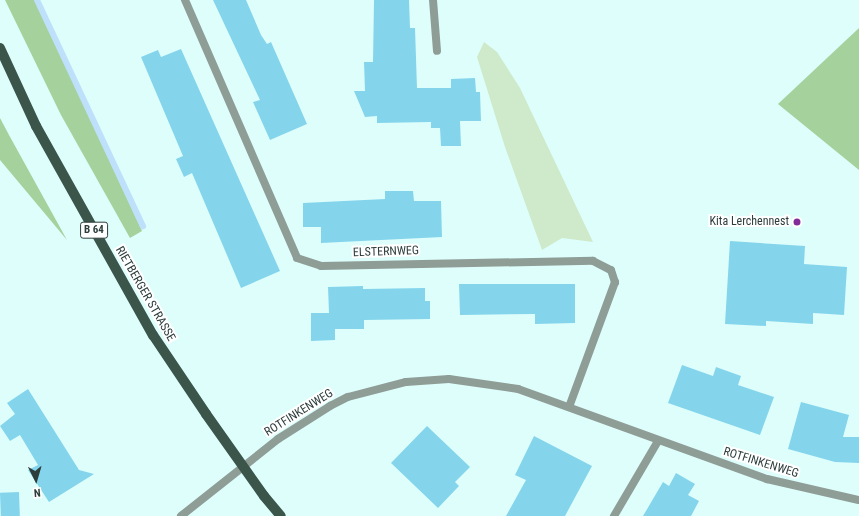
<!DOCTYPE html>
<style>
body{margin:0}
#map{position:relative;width:859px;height:516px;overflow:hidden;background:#defefc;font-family:"Roboto Condensed",sans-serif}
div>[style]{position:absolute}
.green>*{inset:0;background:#ceeaca}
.forest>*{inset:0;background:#a5d19d}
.stream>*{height:6px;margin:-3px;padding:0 3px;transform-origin:3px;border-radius:3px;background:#bee0fa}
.building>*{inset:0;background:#84d5ec;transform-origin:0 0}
.street>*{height:8px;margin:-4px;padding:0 4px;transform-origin:4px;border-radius:4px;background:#8f9d97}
.primary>*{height:10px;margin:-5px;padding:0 5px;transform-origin:5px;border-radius:5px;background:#3c554a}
.primary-bridge>*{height:10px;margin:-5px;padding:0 5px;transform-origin:5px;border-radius:5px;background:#3c554a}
.dots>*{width:11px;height:11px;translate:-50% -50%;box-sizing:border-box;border:2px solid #fff;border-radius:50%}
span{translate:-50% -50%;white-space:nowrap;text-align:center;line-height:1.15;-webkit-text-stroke:4px #fff;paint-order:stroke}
.shield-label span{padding:1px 3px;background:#fff;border:1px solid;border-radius:3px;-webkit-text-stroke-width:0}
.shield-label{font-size:11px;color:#2d3d3c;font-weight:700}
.poi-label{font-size:12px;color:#2d3d3c}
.right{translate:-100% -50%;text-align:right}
.street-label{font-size:12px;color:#2d3d3c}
.north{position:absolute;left:16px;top:460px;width:40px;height:40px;-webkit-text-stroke:3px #fff;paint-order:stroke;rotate:175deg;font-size:11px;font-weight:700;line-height:16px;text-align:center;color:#2d3d3c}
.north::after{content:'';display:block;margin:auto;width:14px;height:18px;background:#2d3d3c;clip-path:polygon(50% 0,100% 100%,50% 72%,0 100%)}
</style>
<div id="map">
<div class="green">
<i style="clip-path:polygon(484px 42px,497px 52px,520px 88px,593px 242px,562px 238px,542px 250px,505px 147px,477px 57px)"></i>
</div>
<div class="forest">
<i style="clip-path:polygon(5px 0,36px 0,142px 231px,130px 238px,61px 115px)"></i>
<i style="clip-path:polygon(859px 28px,859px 170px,778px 104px)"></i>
<i style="clip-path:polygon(0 118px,9px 135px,67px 240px,0 160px)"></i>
</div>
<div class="stream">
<i style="left:37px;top:0;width:250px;rotate:64.9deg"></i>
</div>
<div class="building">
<i style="clip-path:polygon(213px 0,246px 0,261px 35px,267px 44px,271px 42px,307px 124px,270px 140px,253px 102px,260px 100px)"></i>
<i style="clip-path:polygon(374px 0,409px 0,410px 28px,415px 28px,417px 88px,451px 88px,451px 79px,475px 78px,476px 92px,480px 92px,481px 121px,460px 121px,461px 146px,441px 146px,440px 128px,431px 128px,431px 122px,377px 123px,377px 116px,365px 117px,354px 91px,365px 91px,364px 62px,373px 62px)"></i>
<i style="clip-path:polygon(181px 49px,280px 271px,241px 288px,192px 173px,184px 177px,176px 159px,183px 156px,141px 57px,158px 50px,161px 57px)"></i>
<i style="clip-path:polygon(385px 191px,413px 191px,414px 201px,441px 201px,442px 237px,321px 243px,321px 227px,303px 227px,303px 203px,385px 199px)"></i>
<i style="clip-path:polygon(730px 241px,805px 246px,804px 264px,847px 267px,844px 315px,813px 313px,813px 324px,766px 321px,766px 326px,725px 324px)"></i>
<i style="clip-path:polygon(459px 284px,575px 284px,575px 323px,535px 324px,535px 314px,460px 315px)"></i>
<i style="clip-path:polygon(363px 286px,363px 289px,425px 288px,425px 301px,430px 301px,430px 319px,364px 320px,364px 329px,335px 329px,335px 340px,311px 341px,311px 313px,329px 313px,328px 287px)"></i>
<i style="clip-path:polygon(682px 365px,713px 376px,716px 367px,741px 376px,738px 385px,774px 397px,760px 435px,668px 403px)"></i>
<i style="clip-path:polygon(28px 389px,79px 470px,94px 474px,49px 502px,28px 470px,38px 465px,20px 435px,10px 441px,0 426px,15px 414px,7px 403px)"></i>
<i style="clip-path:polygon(801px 402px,849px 415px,843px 437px,859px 437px,859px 463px,835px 462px,788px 449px)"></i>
<i style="clip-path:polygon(427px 426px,470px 467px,455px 482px,459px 486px,438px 508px,391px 463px)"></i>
<i style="clip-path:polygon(534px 436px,592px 466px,565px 516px,506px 516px,526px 480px,515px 475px)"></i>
<i style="clip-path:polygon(676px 473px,695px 484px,688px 495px,699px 501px,691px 516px,643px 516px,663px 482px,669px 486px)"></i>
<i style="left:19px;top:492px;width:24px;height:19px;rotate:88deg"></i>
</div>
<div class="street">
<i style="left:185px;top:0;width:281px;rotate:66.5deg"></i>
<i style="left:297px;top:258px;width:25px;rotate:18deg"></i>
<i style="left:321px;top:266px;width:272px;rotate:-1.1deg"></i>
<i style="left:593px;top:261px;width:20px;rotate:27deg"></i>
<i style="left:611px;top:270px;width:13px;rotate:72deg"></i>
<i style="left:615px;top:282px;width:133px;rotate:110.2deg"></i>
<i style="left:433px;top:0;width:51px;rotate:85.5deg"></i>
<i style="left:181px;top:516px;width:124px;rotate:-38.4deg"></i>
<i style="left:278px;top:439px;width:62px;rotate:-32.4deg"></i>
<i style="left:330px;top:406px;width:20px;rotate:-27deg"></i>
<i style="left:348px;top:397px;width:60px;rotate:-14.5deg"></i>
<i style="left:406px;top:382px;width:43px;rotate:-4deg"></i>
<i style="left:449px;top:379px;width:70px;rotate:8.2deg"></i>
<i style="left:518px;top:389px;width:265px;rotate:19.9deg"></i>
<i style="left:767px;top:479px;width:94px;rotate:12.9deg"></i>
<i style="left:614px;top:516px;width:87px;rotate:-59.6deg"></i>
</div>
<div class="primary">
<i style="left:0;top:48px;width:86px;rotate:65.2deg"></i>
<i style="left:36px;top:126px;width:240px;rotate:60.8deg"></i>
<i style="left:153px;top:335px;width:95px;rotate:56.1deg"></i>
<i style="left:264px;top:496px;width:26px;rotate:50deg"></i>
</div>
<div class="primary-bridge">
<i style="left:206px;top:414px;width:100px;rotate:54.7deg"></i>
</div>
<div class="dots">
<i style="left:797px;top:222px;background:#832c99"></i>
</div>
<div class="shield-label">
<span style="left:94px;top:230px">B 64</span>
</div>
<div class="poi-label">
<span class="right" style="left:789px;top:222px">Kita Lerchennest</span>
</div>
<div class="street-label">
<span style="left:386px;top:252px;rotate:-2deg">ELSTERNWEG</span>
<span style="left:145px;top:294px;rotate:60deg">RIETBERGER STRASSE</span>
<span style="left:299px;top:413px;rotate:-32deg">ROTFINKENWEG</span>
<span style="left:761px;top:463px;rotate:17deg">ROTFINKENWEG</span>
</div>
<div class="north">N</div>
</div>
